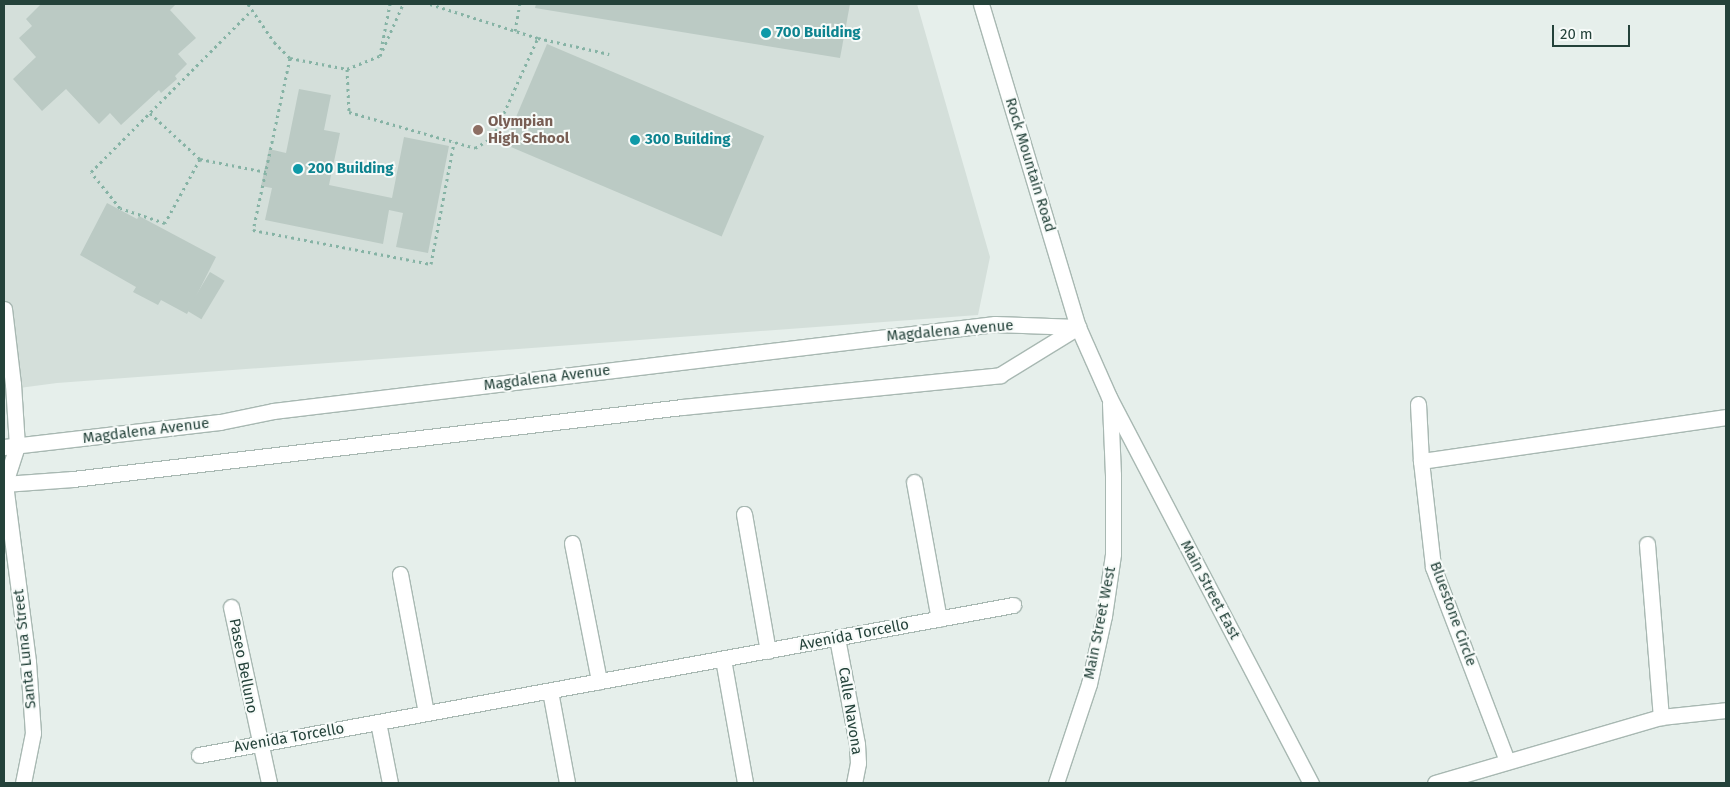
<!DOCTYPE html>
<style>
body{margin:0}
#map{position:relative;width:1730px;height:787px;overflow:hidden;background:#e6efeb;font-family:"Fira Sans",sans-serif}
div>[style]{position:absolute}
.built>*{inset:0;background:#d4dfda}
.building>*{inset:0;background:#bbcac4;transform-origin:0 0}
.path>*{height:3px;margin-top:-1.5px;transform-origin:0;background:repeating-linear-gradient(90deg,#86b3a5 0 2.5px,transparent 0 6.5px)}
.roads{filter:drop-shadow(1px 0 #a8b8b2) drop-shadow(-1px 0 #a8b8b2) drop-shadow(0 1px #a8b8b2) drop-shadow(0 -1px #a8b8b2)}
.minor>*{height:15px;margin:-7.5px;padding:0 7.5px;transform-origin:7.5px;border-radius:7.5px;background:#fff}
.dots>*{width:14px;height:14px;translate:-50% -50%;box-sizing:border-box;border:2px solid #f7fbf9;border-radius:50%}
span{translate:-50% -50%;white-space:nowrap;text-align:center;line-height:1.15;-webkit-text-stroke:4px #f7fbf9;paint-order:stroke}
.culture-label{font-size:15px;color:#0d838f;font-weight:700}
.left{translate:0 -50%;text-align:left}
.education-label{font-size:15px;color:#785e54;font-weight:700}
.street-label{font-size:15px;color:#24423a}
.frame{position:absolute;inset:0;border:5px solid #24423a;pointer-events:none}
.scale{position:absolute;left:1552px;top:25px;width:78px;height:22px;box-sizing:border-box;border:2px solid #24423a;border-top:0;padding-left:6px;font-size:15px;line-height:18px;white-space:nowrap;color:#24423a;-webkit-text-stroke:4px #f7fbf9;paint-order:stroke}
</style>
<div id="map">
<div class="built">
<i style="clip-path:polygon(4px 4px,917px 4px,990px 257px,978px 315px,57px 383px,4px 390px)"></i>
</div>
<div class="building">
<i style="clip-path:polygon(41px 4px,176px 4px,170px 10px,196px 38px,178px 54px,187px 64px,175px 76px,177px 79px,161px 93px,159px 90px,121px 125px,110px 113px,99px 124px,66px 89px,42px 111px,13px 79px,36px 57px,19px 38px,32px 26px,26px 19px)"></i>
<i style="clip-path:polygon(536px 4px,850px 4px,840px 58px,535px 8px)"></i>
<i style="left:547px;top:44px;width:236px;height:109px;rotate:23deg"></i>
<i style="clip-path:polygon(299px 89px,331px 95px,324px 130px,340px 133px,329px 185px,392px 198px,404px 137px,449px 146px,428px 253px,396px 247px,403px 213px,389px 210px,383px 244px,265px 220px,272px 188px,261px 186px,269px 149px,286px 153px)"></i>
<i style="clip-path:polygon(107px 203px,137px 219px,139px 216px,216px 257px,187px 314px,161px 300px,158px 305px,133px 292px,136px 287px,80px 255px)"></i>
<i style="left:210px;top:272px;width:17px;height:45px;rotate:31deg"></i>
</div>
<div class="path">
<i style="left:248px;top:4px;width:46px;rotate:55.6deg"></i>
<i style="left:274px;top:42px;width:23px;rotate:45deg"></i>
<i style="left:290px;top:58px;width:58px;rotate:10.9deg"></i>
<i style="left:347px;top:69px;width:35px;rotate:-22deg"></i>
<i style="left:380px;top:56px;width:57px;rotate:-66.1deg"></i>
<i style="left:430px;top:4px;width:113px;rotate:17.5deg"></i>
<i style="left:538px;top:38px;width:73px;rotate:12.7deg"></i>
<i style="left:515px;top:31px;width:27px;rotate:-80deg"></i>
<i style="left:381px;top:50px;width:47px;rotate:-78.9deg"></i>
<i style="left:290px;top:58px;width:176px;rotate:102.1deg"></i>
<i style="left:253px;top:230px;width:181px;rotate:10.8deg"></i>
<i style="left:431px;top:264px;width:124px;rotate:-79.3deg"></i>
<i style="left:347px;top:69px;width:43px;rotate:87.3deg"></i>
<i style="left:349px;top:112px;width:131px;rotate:15.9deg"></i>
<i style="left:475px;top:148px;width:21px;rotate:-31deg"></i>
<i style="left:493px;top:137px;width:109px;rotate:-65.6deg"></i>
<i style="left:150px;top:113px;width:68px;rotate:42.6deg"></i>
<i style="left:200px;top:159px;width:67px;rotate:11.1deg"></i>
<i style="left:200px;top:159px;width:73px;rotate:118.7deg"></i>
<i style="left:165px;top:223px;width:47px;rotate:-161.6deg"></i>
<i style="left:120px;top:208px;width:46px;rotate:-128.9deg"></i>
<i style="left:91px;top:172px;width:228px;rotate:-45.2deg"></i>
</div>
<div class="roads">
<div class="minor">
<i style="left:981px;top:4px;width:337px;rotate:73.3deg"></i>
<i style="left:1078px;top:327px;width:77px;rotate:66.1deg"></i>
<i style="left:1109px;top:397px;width:436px;rotate:62.4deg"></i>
<i style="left:4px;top:309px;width:76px;rotate:83.2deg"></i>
<i style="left:13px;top:384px;width:62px;rotate:86.3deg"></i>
<i style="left:17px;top:446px;width:40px;rotate:108deg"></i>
<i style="left:5px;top:484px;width:2px;rotate:-117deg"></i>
<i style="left:1418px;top:404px;width:57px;rotate:87deg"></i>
<i style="left:1421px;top:461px;width:107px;rotate:83.5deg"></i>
<i style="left:1433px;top:567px;width:208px;rotate:69.1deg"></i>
<i style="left:4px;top:447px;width:217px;rotate:-6.6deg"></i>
<i style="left:220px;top:422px;width:54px;rotate:-11.7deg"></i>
<i style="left:273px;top:411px;width:727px;rotate:-6.87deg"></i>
<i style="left:995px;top:324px;width:83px;rotate:2.1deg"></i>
<i style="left:1421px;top:461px;width:308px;rotate:-8.2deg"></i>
<i style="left:914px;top:482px;width:139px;rotate:79.7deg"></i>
<i style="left:4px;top:484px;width:69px;rotate:-4.1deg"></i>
<i style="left:73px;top:479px;width:613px;rotate:-6.74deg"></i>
<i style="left:682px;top:407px;width:320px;rotate:-5.7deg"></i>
<i style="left:1000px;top:375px;width:92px;rotate:-31.6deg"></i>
<i style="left:5px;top:484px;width:179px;rotate:82.6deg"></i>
<i style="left:28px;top:662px;width:71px;rotate:86deg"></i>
<i style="left:33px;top:733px;width:51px;rotate:101.3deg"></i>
<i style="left:744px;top:514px;width:139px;rotate:80.1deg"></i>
<i style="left:572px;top:543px;width:141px;rotate:78.9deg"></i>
<i style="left:1647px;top:544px;width:174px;rotate:85.4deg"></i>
<i style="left:400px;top:574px;width:141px;rotate:79.4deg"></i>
<i style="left:231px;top:607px;width:180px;rotate:77.8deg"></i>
<i style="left:837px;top:638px;width:108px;rotate:79.3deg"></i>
<i style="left:857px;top:744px;width:19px;rotate:87deg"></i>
<i style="left:858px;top:763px;width:20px;rotate:101deg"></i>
<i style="left:723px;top:659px;width:126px;rotate:79.9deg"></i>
<i style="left:550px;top:691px;width:94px;rotate:79.5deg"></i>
<i style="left:378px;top:722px;width:62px;rotate:78.9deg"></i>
<i style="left:199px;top:755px;width:828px;rotate:-10.44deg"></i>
<i style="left:1056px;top:783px;width:104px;rotate:-71.6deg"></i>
<i style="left:1089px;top:684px;width:70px;rotate:-77.6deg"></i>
<i style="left:1104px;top:616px;width:63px;rotate:-81.7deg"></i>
<i style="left:1113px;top:554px;width:79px;rotate:-90deg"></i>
<i style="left:1113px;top:475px;width:72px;rotate:-92.4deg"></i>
<i style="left:1435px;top:783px;width:235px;rotate:-16.3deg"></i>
<i style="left:1661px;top:717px;width:65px;rotate:-6.1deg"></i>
</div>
</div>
<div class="dots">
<i style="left:766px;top:33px;background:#0f9aa8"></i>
<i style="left:478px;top:130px;background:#8d6e63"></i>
<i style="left:635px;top:140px;background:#0f9aa8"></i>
<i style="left:298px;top:169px;background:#0f9aa8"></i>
</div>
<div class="culture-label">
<span class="left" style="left:776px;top:33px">700 Building</span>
<span class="left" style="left:645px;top:140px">300 Building</span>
<span class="left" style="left:308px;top:169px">200 Building</span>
</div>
<div class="education-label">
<span class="left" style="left:488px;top:130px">Olympian<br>High School</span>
</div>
<div class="street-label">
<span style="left:1030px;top:165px;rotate:73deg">Rock Mountain Road</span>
<span style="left:950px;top:331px;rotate:-5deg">Magdalena Avenue</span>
<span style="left:547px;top:378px;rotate:-7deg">Magdalena Avenue</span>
<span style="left:146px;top:431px;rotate:-7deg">Magdalena Avenue</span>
<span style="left:1210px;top:590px;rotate:62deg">Main Street East</span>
<span style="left:1453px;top:614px;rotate:70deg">Bluestone Circle</span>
<span style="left:1100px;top:623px;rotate:-79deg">Main Street West</span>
<span style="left:854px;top:635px;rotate:-11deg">Avenida Torcello</span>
<span style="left:25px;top:649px;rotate:-96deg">Santa Luna Street</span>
<span style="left:243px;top:666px;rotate:79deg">Paseo Belluno</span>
<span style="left:850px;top:711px;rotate:81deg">Calle Navona</span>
<span style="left:289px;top:738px;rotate:-10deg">Avenida Torcello</span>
</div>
<div class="frame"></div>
<div class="scale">20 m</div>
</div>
